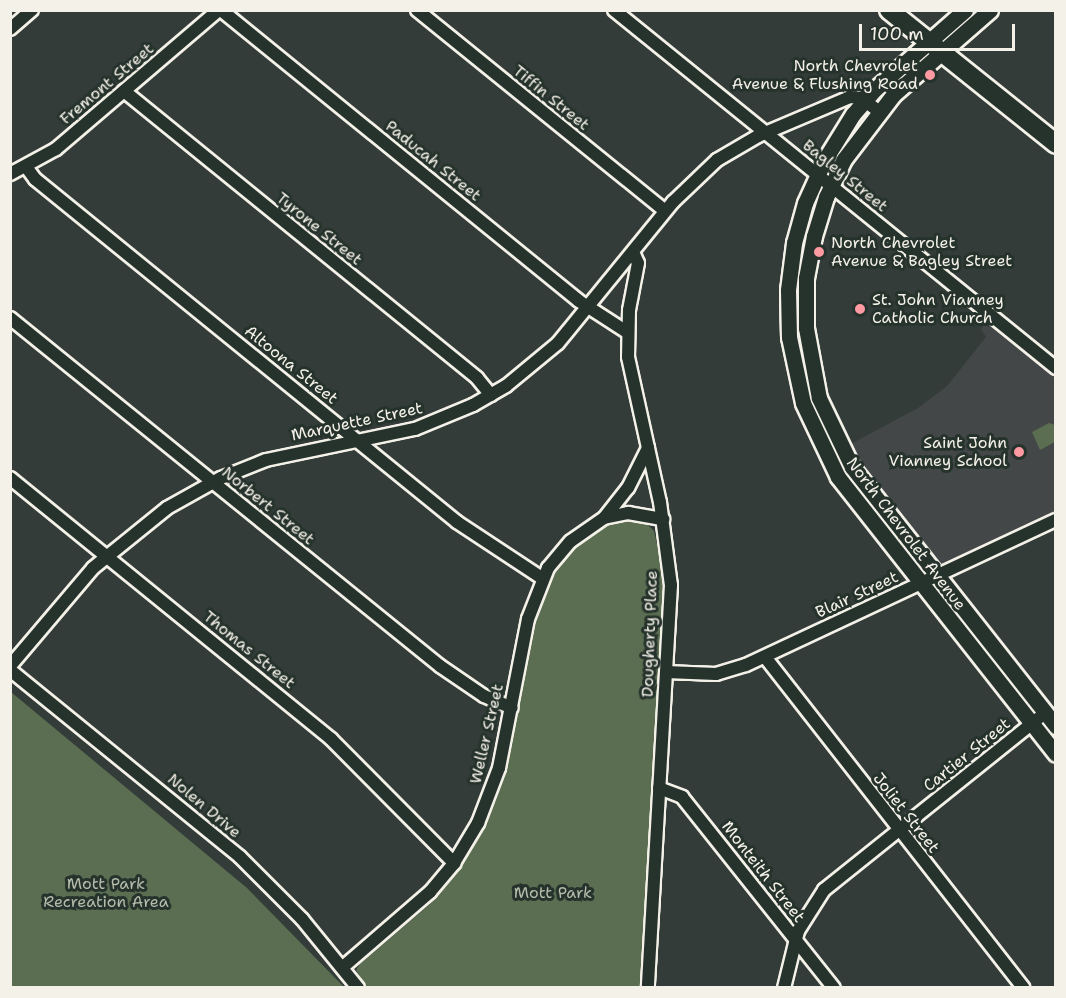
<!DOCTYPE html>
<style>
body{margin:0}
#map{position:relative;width:1066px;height:998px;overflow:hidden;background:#333c39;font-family:"Shantell Sans",sans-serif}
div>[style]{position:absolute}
.built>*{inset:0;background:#434747}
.green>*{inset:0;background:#5b6e51}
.roads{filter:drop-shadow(2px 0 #f4f1e8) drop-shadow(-2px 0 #f4f1e8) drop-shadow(0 2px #f4f1e8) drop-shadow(0 -2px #f4f1e8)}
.minor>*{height:12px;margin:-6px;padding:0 6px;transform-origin:6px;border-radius:6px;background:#26332d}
.tertiary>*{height:15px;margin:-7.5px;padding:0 7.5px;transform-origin:7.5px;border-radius:7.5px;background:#26332d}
.secondary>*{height:18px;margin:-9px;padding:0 9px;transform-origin:9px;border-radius:9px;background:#26332d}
.dots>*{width:16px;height:16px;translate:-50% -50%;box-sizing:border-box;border:3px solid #26332d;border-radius:50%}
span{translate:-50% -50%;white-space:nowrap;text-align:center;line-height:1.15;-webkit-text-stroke:6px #26332d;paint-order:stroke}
.poi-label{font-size:16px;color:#f4f1e8}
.right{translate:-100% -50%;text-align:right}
.left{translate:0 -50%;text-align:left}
.street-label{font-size:16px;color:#f4f1e8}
.park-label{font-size:16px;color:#b7bdac}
.frame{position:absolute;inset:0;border:12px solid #f4f1e8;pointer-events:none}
.scale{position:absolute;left:859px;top:24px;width:156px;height:27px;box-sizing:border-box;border:3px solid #f4f1e8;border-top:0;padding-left:8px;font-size:18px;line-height:21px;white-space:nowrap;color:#f4f1e8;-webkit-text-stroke:4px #26332d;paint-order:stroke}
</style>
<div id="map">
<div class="built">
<i style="clip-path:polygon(987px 320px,1055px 376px,1055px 513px,941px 566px,869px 481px,847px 446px,918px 408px,947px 386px,986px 337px,981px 329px)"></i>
</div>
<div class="green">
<i style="clip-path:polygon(1049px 423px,1055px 425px,1055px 442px,1040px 450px,1032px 432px)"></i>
<i style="clip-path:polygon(621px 520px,647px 524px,654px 531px,664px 575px,642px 987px,367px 987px,356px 970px,360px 964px,429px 905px,460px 866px,496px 800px,509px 756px,537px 608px,547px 583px,580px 543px,601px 527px)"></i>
<i style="clip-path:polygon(11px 692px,247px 888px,344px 987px,11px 987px)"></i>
</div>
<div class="roads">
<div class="minor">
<i style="left:221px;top:10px;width:461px;rotate:39.1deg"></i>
<i style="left:579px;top:301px;width:57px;rotate:32.9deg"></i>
<i style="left:417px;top:10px;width:319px;rotate:39deg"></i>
<i style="left:614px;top:10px;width:569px;rotate:39.01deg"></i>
<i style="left:10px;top:29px;width:29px;rotate:-41deg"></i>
<i style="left:124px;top:91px;width:455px;rotate:39.1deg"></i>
<i style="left:477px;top:378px;width:22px;rotate:51deg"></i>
<i style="left:27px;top:168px;width:14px;rotate:54deg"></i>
<i style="left:35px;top:179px;width:544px;rotate:39.1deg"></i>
<i style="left:457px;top:522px;width:102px;rotate:33.4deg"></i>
<i style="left:10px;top:174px;width:52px;rotate:-28.5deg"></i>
<i style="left:56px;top:149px;width:214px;rotate:-40.5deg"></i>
<i style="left:633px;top:252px;width:12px;rotate:66deg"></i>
<i style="left:638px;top:263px;width:48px;rotate:100.8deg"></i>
<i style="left:629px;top:310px;width:47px;rotate:91.2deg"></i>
<i style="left:628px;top:357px;width:148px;rotate:77.6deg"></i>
<i style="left:660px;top:502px;width:84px;rotate:82.5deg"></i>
<i style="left:671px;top:585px;width:404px;rotate:93.3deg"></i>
<i style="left:10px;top:318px;width:553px;rotate:38.98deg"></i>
<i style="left:440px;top:666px;width:53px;rotate:34.3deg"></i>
<i style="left:484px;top:696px;width:30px;rotate:23deg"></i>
<i style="left:10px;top:478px;width:414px;rotate:39.1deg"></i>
<i style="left:331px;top:739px;width:175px;rotate:45.2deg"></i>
<i style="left:605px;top:517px;width:37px;rotate:-52deg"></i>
<i style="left:628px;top:488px;width:45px;rotate:-63.4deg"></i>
<i style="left:765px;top:657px;width:420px;rotate:52deg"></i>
<i style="left:10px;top:666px;width:128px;rotate:-49.7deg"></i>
<i style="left:93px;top:568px;width:95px;rotate:-39deg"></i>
<i style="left:167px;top:508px;width:62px;rotate:-29.1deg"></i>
<i style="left:221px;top:478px;width:48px;rotate:-21.8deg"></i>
<i style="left:266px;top:460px;width:152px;rotate:-11.8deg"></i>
<i style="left:415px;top:429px;width:63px;rotate:-22.5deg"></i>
<i style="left:473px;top:405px;width:38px;rotate:-30deg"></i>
<i style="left:506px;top:386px;width:67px;rotate:-39.6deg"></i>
<i style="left:558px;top:343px;width:182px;rotate:-50.8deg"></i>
<i style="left:673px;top:202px;width:61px;rotate:-43.7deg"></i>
<i style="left:717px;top:160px;width:48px;rotate:-30.3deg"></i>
<i style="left:758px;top:136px;width:100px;rotate:-23deg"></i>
<i style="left:850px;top:97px;width:11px;rotate:5deg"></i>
<i style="left:861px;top:98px;width:21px;rotate:37deg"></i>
<i style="left:10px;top:670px;width:296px;rotate:39.1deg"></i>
<i style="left:240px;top:857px;width:88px;rotate:45deg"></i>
<i style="left:302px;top:919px;width:89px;rotate:50.9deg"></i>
<i style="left:666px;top:672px;width:50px;rotate:2.3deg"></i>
<i style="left:716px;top:674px;width:31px;rotate:-17deg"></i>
<i style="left:746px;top:665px;width:342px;rotate:-25.1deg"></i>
<i style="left:659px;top:788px;width:25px;rotate:21deg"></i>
<i style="left:682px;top:797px;width:244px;rotate:51.5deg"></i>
<i style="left:343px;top:967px;width:115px;rotate:-40.8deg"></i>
<i style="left:430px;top:892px;width:38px;rotate:-50deg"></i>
<i style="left:454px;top:863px;width:47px;rotate:-59deg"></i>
<i style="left:478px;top:823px;width:59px;rotate:-69.1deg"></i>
<i style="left:499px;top:768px;width:152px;rotate:-79deg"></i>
<i style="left:528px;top:619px;width:55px;rotate:-68.6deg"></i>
<i style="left:548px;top:568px;width:35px;rotate:-50deg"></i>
<i style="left:571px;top:541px;width:40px;rotate:-34.9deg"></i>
<i style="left:604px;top:518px;width:25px;rotate:-12deg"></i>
<i style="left:628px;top:513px;width:36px;rotate:10deg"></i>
<i style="left:784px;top:988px;width:59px;rotate:-76.2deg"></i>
<i style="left:798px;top:931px;width:49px;rotate:-57.6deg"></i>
<i style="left:824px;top:890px;width:275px;rotate:-38.7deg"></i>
</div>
<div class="tertiary">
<i style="left:965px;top:10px;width:121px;rotate:138.7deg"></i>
<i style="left:874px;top:90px;width:32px;rotate:131deg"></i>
<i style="left:853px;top:114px;width:55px;rotate:121.7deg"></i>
<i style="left:824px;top:161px;width:46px;rotate:114.3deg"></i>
<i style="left:805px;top:203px;width:41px;rotate:105.4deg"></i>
<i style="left:794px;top:243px;width:47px;rotate:97.3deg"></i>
<i style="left:788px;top:290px;width:47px;rotate:88.8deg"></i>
<i style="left:789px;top:337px;width:67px;rotate:78deg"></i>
<i style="left:803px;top:403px;width:82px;rotate:64.7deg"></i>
<i style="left:838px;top:477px;width:352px;rotate:51.8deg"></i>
<i style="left:990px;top:10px;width:129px;rotate:138.8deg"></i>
<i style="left:893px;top:95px;width:81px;rotate:127.4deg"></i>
<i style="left:844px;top:159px;width:42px;rotate:115.3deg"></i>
<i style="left:826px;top:197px;width:41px;rotate:107.1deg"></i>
<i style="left:814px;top:236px;width:43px;rotate:100.8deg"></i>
<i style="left:806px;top:278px;width:50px;rotate:90deg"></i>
<i style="left:806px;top:328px;width:71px;rotate:79.5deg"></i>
<i style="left:819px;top:398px;width:76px;rotate:64.4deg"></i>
<i style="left:852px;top:467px;width:330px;rotate:51.8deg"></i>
</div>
<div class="secondary">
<i style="left:889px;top:10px;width:214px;rotate:38.7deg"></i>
</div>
</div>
<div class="dots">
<i style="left:930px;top:75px;background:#ff9aa2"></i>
<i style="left:819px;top:252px;background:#ff9aa2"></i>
<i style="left:860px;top:309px;background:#ff9aa2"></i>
<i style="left:1019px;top:452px;background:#ff9aa2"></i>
</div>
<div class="poi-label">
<span class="right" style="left:918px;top:75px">North Chevrolet<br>Avenue &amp; Flushing Road</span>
<span class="left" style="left:831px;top:252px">North Chevrolet<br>Avenue &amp; Bagley Street</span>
<span class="left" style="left:872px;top:309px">St. John Vianney<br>Catholic Church</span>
<span class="right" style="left:1007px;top:452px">Saint John<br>Vianney School</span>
</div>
<div class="street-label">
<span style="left:107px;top:84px;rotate:-40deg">Fremont Street</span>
<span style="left:551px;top:98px;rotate:39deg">Tiffin Street</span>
<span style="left:433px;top:161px;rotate:39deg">Paducah Street</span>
<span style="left:845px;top:176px;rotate:39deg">Bagley Street</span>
<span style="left:319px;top:229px;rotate:39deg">Tyrone Street</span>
<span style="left:291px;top:365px;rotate:39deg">Altoona Street</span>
<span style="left:357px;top:422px;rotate:-12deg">Marquette Street</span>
<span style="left:268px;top:506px;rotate:39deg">Norbert Street</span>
<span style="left:906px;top:534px;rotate:53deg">North Chevrolet Avenue</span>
<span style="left:857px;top:595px;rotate:-25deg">Blair Street</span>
<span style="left:650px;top:634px;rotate:-88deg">Dougherty Place</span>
<span style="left:249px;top:650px;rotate:39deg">Thomas Street</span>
<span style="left:487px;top:734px;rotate:-77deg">Weller Street</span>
<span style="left:967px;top:755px;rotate:-39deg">Cartier Street</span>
<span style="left:204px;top:806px;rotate:40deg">Nolen Drive</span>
<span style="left:906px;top:813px;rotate:52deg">Joliet Street</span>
<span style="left:763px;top:872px;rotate:52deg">Monteith Street</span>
</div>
<div class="park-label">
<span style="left:106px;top:893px">Mott Park<br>Recreation Area</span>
<span style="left:553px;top:893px">Mott Park</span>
</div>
<div class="frame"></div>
<div class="scale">100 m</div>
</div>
